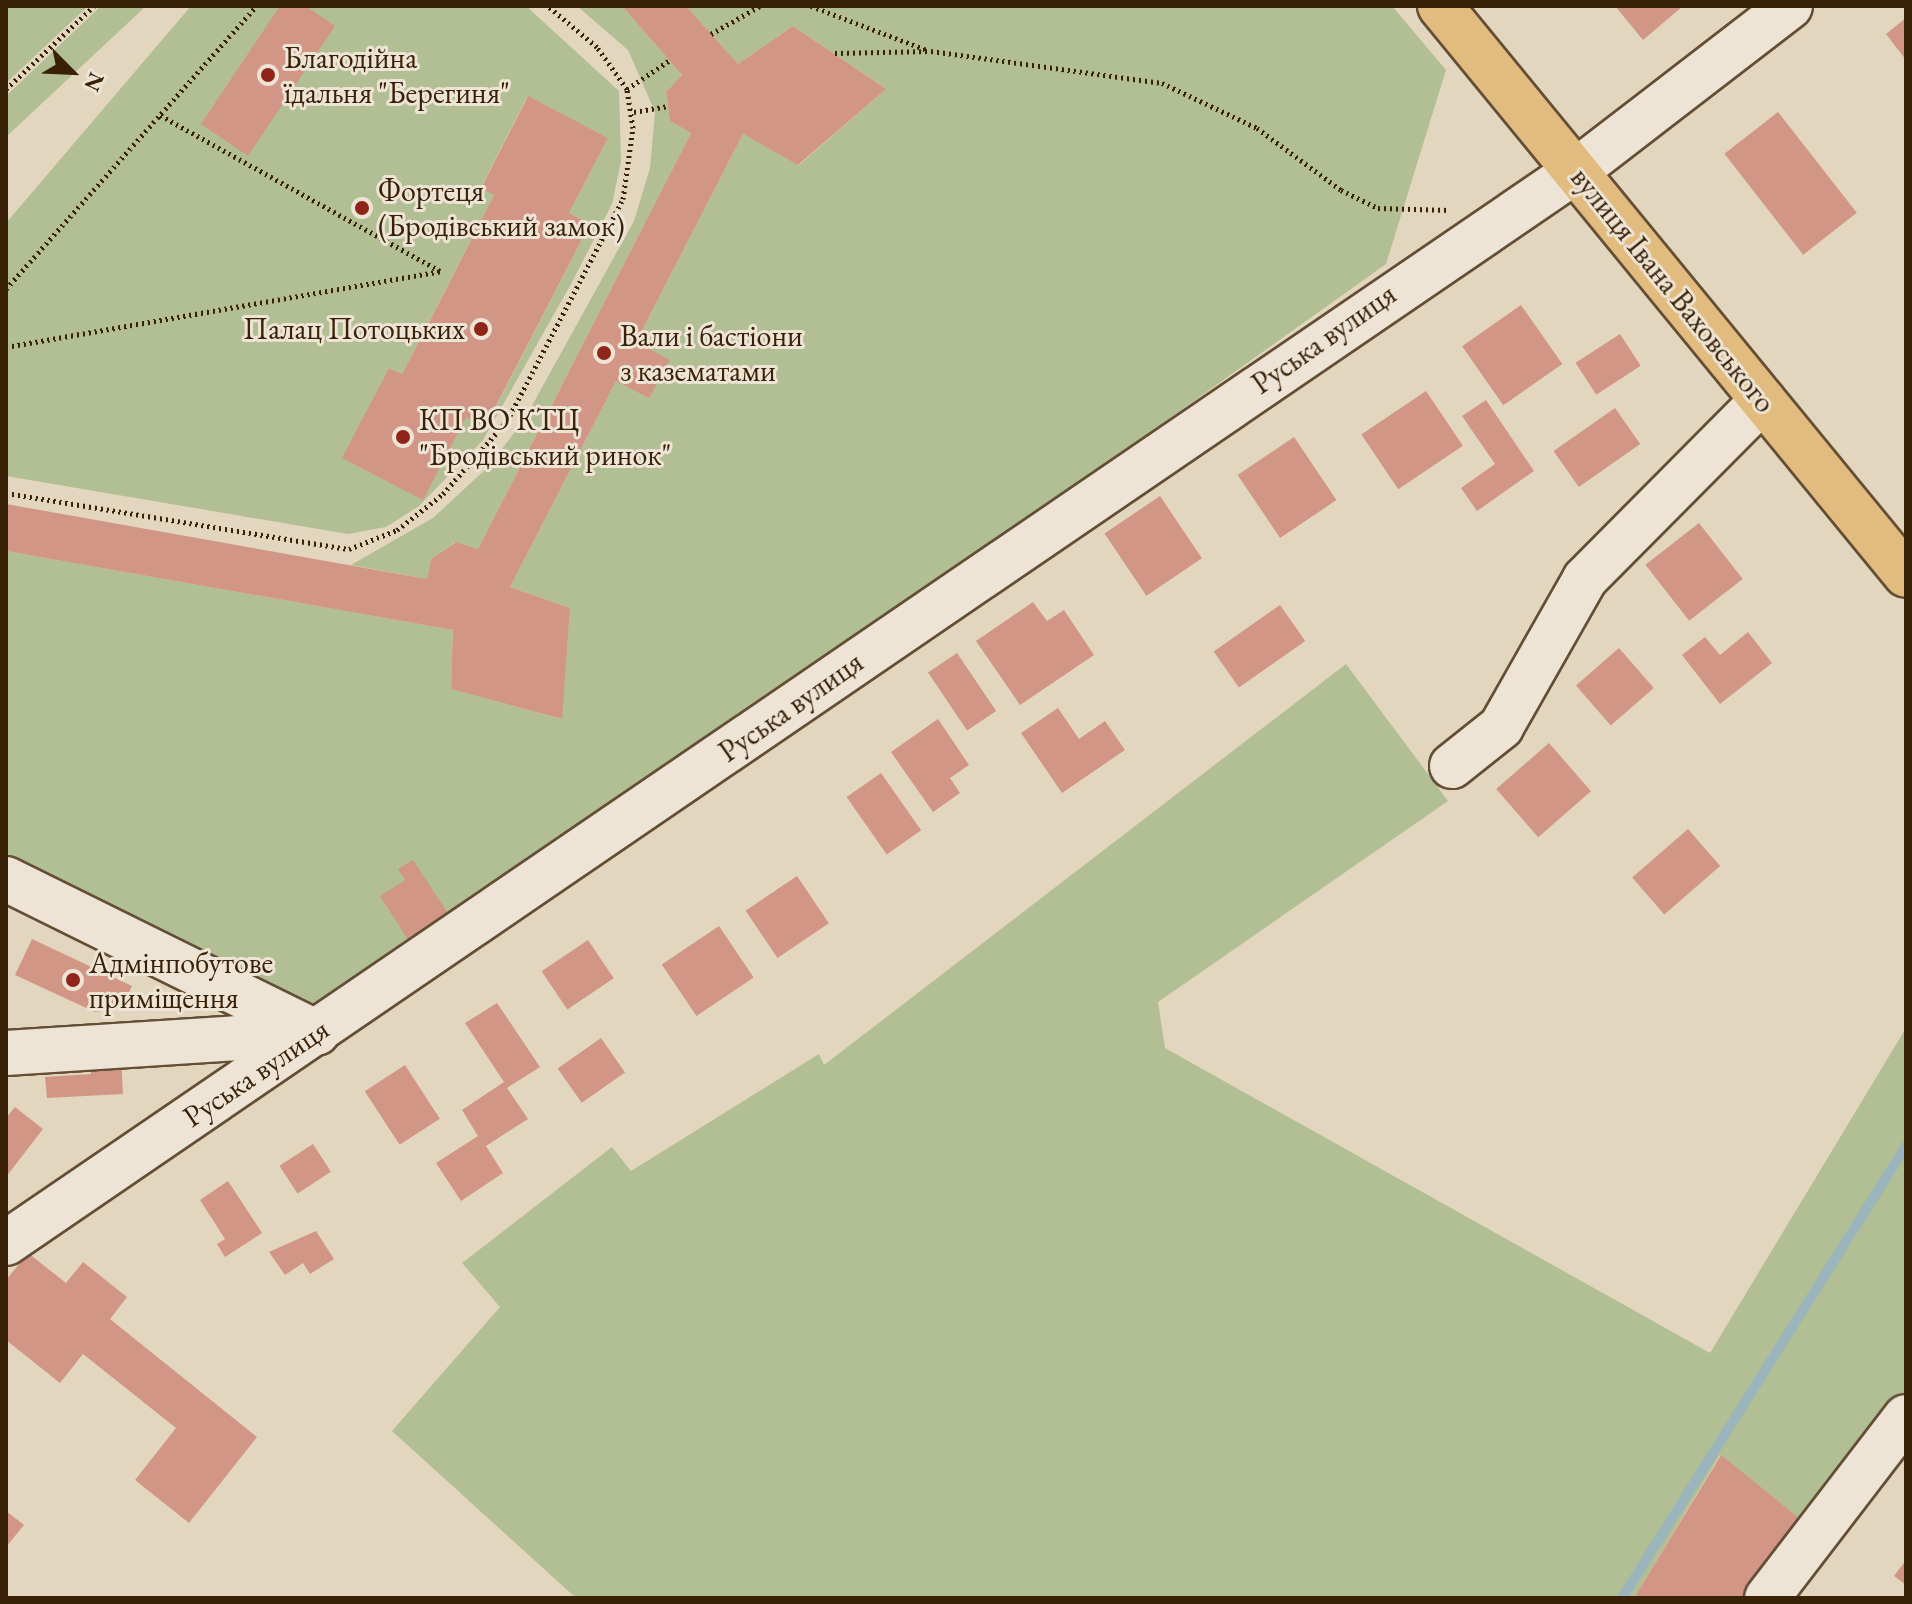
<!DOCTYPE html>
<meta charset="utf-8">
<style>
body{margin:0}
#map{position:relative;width:1912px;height:1604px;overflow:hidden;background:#e3d6be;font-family:"EB Garamond",serif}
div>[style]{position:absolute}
.green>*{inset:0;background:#b2be93}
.stream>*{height:10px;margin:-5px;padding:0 5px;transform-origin:5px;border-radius:5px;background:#9ab6bc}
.building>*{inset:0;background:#d29687;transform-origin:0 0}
.path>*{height:5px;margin-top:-2.5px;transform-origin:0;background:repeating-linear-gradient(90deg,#392107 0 2px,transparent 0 6px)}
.roads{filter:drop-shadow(2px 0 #644e35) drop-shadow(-2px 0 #644e35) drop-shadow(0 2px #644e35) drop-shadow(0 -2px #644e35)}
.minor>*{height:44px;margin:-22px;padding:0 22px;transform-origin:22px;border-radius:22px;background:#ede4d5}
.major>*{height:44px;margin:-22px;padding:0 22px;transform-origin:22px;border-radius:22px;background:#e2bb7f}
.dots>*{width:22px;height:22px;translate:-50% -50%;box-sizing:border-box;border:4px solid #ede4d5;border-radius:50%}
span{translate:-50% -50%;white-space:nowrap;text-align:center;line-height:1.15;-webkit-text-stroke:6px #ede4d5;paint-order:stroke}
.poi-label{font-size:30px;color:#392107}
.left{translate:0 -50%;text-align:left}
.right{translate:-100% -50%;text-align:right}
.street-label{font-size:30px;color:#392107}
.frame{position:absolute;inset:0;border:8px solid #392107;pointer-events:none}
.north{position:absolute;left:32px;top:32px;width:80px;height:80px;-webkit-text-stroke:6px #ede4d5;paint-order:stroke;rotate:114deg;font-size:22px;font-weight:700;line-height:32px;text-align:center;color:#392107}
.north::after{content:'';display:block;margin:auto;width:28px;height:36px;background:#392107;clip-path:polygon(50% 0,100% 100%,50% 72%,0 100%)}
</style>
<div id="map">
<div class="green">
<i style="clip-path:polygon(6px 6px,88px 6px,6px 83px)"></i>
<i style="clip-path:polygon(101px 6px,146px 6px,6px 137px,6px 96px)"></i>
<i style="clip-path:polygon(evenodd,191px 6px,526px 6px,619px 91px,621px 161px,612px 204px,571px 284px,483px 440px,419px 506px,386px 527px,348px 534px,6px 476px,6px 223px,191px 6px,527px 97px,608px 138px,569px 213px,590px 224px,486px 426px,466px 417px,343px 458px,389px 368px,402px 374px,494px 195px,481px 187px,527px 97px)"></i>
<i style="clip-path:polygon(577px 6px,622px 6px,682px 75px,666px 92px,670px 121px,691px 133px,478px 549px,455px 542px,431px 559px,427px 579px,351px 565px,433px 518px,488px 467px,524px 420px,634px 221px,650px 168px,655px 112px,628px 50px)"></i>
<i style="clip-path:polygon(686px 6px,1392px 6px,1446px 70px,1386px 264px,518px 883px,318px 1014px,6px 860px,6px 551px,453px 630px,451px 689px,561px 719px,570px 608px,510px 587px,743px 134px,799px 165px,886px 89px,793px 26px,738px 64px)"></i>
<i style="clip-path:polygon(1346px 664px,1448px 801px,1158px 1002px,1165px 1048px,1710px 1353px,1906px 1028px,1906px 1397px,1809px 1526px,1720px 1455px,1634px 1598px,576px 1598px,392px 1431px,500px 1307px,462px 1263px,612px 1147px,631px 1171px,819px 1054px,824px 1065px)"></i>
</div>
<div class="stream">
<i style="left:1622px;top:1598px;width:534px;rotate:-57.86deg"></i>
</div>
<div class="building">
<i style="clip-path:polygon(280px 6px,306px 6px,335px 26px,248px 156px,201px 124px)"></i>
<i style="clip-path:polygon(622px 6px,686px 6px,738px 64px,793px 26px,886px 89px,798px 165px,743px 134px,636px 342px,670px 360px,649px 398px,616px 381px,510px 587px,570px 608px,562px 719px,451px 689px,453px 630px,6px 551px,6px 504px,427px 579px,431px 559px,456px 542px,478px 549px,691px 133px,670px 121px,666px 92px,682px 75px)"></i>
<i style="clip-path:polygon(1615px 6px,1683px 6px,1643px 40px)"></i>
<i style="clip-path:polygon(1906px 18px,1906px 60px,1886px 34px)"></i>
<i style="clip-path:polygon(528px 96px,608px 138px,569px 213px,590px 224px,485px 427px,466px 417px,423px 500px,342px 458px,389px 368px,402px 374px,445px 291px,494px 195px,481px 188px)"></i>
<i style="left:1778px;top:112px;width:128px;height:68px;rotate:52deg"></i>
<i style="left:1521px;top:305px;width:72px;height:72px;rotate:55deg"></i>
<i style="left:1620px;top:334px;width:38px;height:53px;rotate:57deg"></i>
<i style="left:1426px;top:391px;width:66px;height:78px;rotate:56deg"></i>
<i style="clip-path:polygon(1486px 400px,1534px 471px,1477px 511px,1461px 488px,1495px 464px,1462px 416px)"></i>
<i style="left:1615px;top:408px;width:44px;height:75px;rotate:55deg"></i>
<i style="left:1294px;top:437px;width:76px;height:68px;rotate:56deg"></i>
<i style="left:1160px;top:496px;width:75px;height:67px;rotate:56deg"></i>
<i style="left:1699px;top:523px;width:71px;height:68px;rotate:52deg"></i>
<i style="clip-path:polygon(1033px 602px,1047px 621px,1064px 610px,1094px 655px,1020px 705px,976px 641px)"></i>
<i style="left:1280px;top:605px;width:44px;height:81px;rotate:55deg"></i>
<i style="clip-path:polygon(1748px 632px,1772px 663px,1720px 704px,1682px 655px,1705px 637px,1720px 655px)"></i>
<i style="left:1619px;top:648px;width:53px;height:57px;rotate:49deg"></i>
<i style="left:957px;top:653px;width:70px;height:35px;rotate:56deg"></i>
<i style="clip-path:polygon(1058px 708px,1079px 739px,1105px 721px,1125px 750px,1062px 793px,1021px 733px)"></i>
<i style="clip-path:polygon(938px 719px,969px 765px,950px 778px,960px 793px,933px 812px,891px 752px)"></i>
<i style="left:1549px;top:743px;width:64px;height:70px;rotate:49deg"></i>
<i style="left:881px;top:773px;width:70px;height:42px;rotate:55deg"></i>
<i style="left:1688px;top:829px;width:49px;height:74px;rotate:49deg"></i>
<i style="clip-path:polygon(413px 860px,451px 918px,411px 944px,380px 896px,405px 880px,398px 869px)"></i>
<i style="left:797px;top:876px;width:57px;height:62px;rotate:56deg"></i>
<i style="left:719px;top:926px;width:62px;height:69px;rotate:56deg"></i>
<i style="clip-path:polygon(32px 939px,132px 986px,122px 1007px,95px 1012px,15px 975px)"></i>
<i style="left:588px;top:940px;width:46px;height:56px;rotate:56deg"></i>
<i style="clip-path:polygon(497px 1003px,540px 1067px,507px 1088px,528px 1119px,486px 1146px,503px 1173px,461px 1201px,436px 1163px,478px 1136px,462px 1110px,504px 1082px,465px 1023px)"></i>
<i style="left:601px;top:1038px;width:42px;height:53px;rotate:55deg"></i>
<i style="clip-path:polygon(121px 1055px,123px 1094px,47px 1098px,45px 1077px,91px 1074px,90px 1056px)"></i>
<i style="left:405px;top:1065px;width:64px;height:48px;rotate:57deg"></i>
<i style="clip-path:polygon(15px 1107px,43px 1129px,6px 1177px,6px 1118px)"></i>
<i style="left:313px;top:1144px;width:33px;height:40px;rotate:57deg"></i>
<i style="clip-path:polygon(228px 1181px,262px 1233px,225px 1257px,217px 1244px,225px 1239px,200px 1200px)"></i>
<i style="clip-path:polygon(316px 1231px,334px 1259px,310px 1274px,303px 1263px,285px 1275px,269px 1252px)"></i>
<i style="clip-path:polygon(28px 1253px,66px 1283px,83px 1262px,127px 1297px,110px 1319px,257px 1437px,189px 1523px,135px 1480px,176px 1428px,83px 1354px,60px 1383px,6px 1340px,6px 1280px)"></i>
<i style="clip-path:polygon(1721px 1455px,1809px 1526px,1756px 1598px,1634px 1598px)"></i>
<i style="clip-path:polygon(6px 1511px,24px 1525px,6px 1547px)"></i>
<i style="clip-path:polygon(1906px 1560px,1906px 1585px,1894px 1576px)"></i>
</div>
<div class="path">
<i style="left:811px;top:6px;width:124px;rotate:20.8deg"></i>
<i style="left:711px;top:34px;width:56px;rotate:-29.7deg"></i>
<i style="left:835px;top:53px;width:96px;rotate:-1.2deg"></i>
<i style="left:931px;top:51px;width:233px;rotate:7.9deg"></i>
<i style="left:1162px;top:83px;width:105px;rotate:25.3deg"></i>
<i style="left:1257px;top:128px;width:104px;rotate:36.4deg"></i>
<i style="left:1341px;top:190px;width:41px;rotate:25.9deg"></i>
<i style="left:1378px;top:208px;width:72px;rotate:1.6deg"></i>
<i style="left:6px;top:89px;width:121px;rotate:-43.3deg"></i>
<i style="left:627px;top:89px;width:52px;rotate:-34deg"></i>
<i style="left:634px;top:112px;width:35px;rotate:-10deg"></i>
<i style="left:6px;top:289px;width:378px;rotate:-48.5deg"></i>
<i style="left:6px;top:347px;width:441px;rotate:-9.9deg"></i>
<i style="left:440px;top:271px;width:321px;rotate:-150.9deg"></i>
<i style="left:6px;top:493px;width:348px;rotate:9.3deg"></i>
<i style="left:349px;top:549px;width:52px;rotate:-21.6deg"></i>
<i style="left:397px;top:530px;width:58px;rotate:-38deg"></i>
<i style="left:443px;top:494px;width:97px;rotate:-48.8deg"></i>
<i style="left:507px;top:421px;width:250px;rotate:-62.4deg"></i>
<i style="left:623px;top:199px;width:72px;rotate:-82deg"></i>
<i style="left:633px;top:128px;width:39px;rotate:-99deg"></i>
<i style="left:627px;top:89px;width:52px;rotate:-125.5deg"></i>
<i style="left:597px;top:47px;width:64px;rotate:-140.1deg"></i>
</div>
<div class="roads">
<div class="minor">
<i style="left:1452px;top:766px;width:63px;rotate:-38.5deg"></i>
<i style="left:1501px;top:727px;width:170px;rotate:-60.4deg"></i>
<i style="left:1585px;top:579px;width:252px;rotate:-45.2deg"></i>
<i style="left:6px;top:879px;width:347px;rotate:26.3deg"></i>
<i style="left:6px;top:1053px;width:310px;rotate:-3.7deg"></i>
<i style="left:6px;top:1243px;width:1901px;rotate:-34.33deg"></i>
<i style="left:1576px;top:171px;width:270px;rotate:-37.6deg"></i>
<i style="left:1767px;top:1598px;width:228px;rotate:-52.5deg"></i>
</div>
<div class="major">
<i style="left:1440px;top:6px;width:735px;rotate:50.68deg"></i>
</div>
</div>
<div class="dots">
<i style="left:268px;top:75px;background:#8f2418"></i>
<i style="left:362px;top:208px;background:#8f2418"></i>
<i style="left:481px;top:329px;background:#8f2418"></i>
<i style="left:604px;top:353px;background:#8f2418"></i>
<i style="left:403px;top:437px;background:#8f2418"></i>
<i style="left:73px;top:980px;background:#8f2418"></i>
</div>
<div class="poi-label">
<span class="left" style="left:284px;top:75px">Благодійна<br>їдальня "Берегиня"</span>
<span class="left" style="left:378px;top:208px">Фортеця<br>(Бродівський замок)</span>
<span class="right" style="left:465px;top:329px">Палац Потоцьких</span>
<span class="left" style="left:620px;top:353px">Вали і бастіони<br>з казематами</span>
<span class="left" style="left:419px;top:437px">КП ВО КТЦ<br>"Бродівський ринок"</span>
<span class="left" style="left:89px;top:980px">Адмінпобутове<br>приміщення</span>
</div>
<div class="street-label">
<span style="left:1673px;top:290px;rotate:51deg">вулиця Івана Ваховського</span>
<span style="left:1324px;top:339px;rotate:-35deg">Руська вулиця</span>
<span style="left:791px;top:707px;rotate:-35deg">Руська вулиця</span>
<span style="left:256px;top:1073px;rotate:-34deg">Руська вулиця</span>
</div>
<div class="frame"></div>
<div class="north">N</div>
</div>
